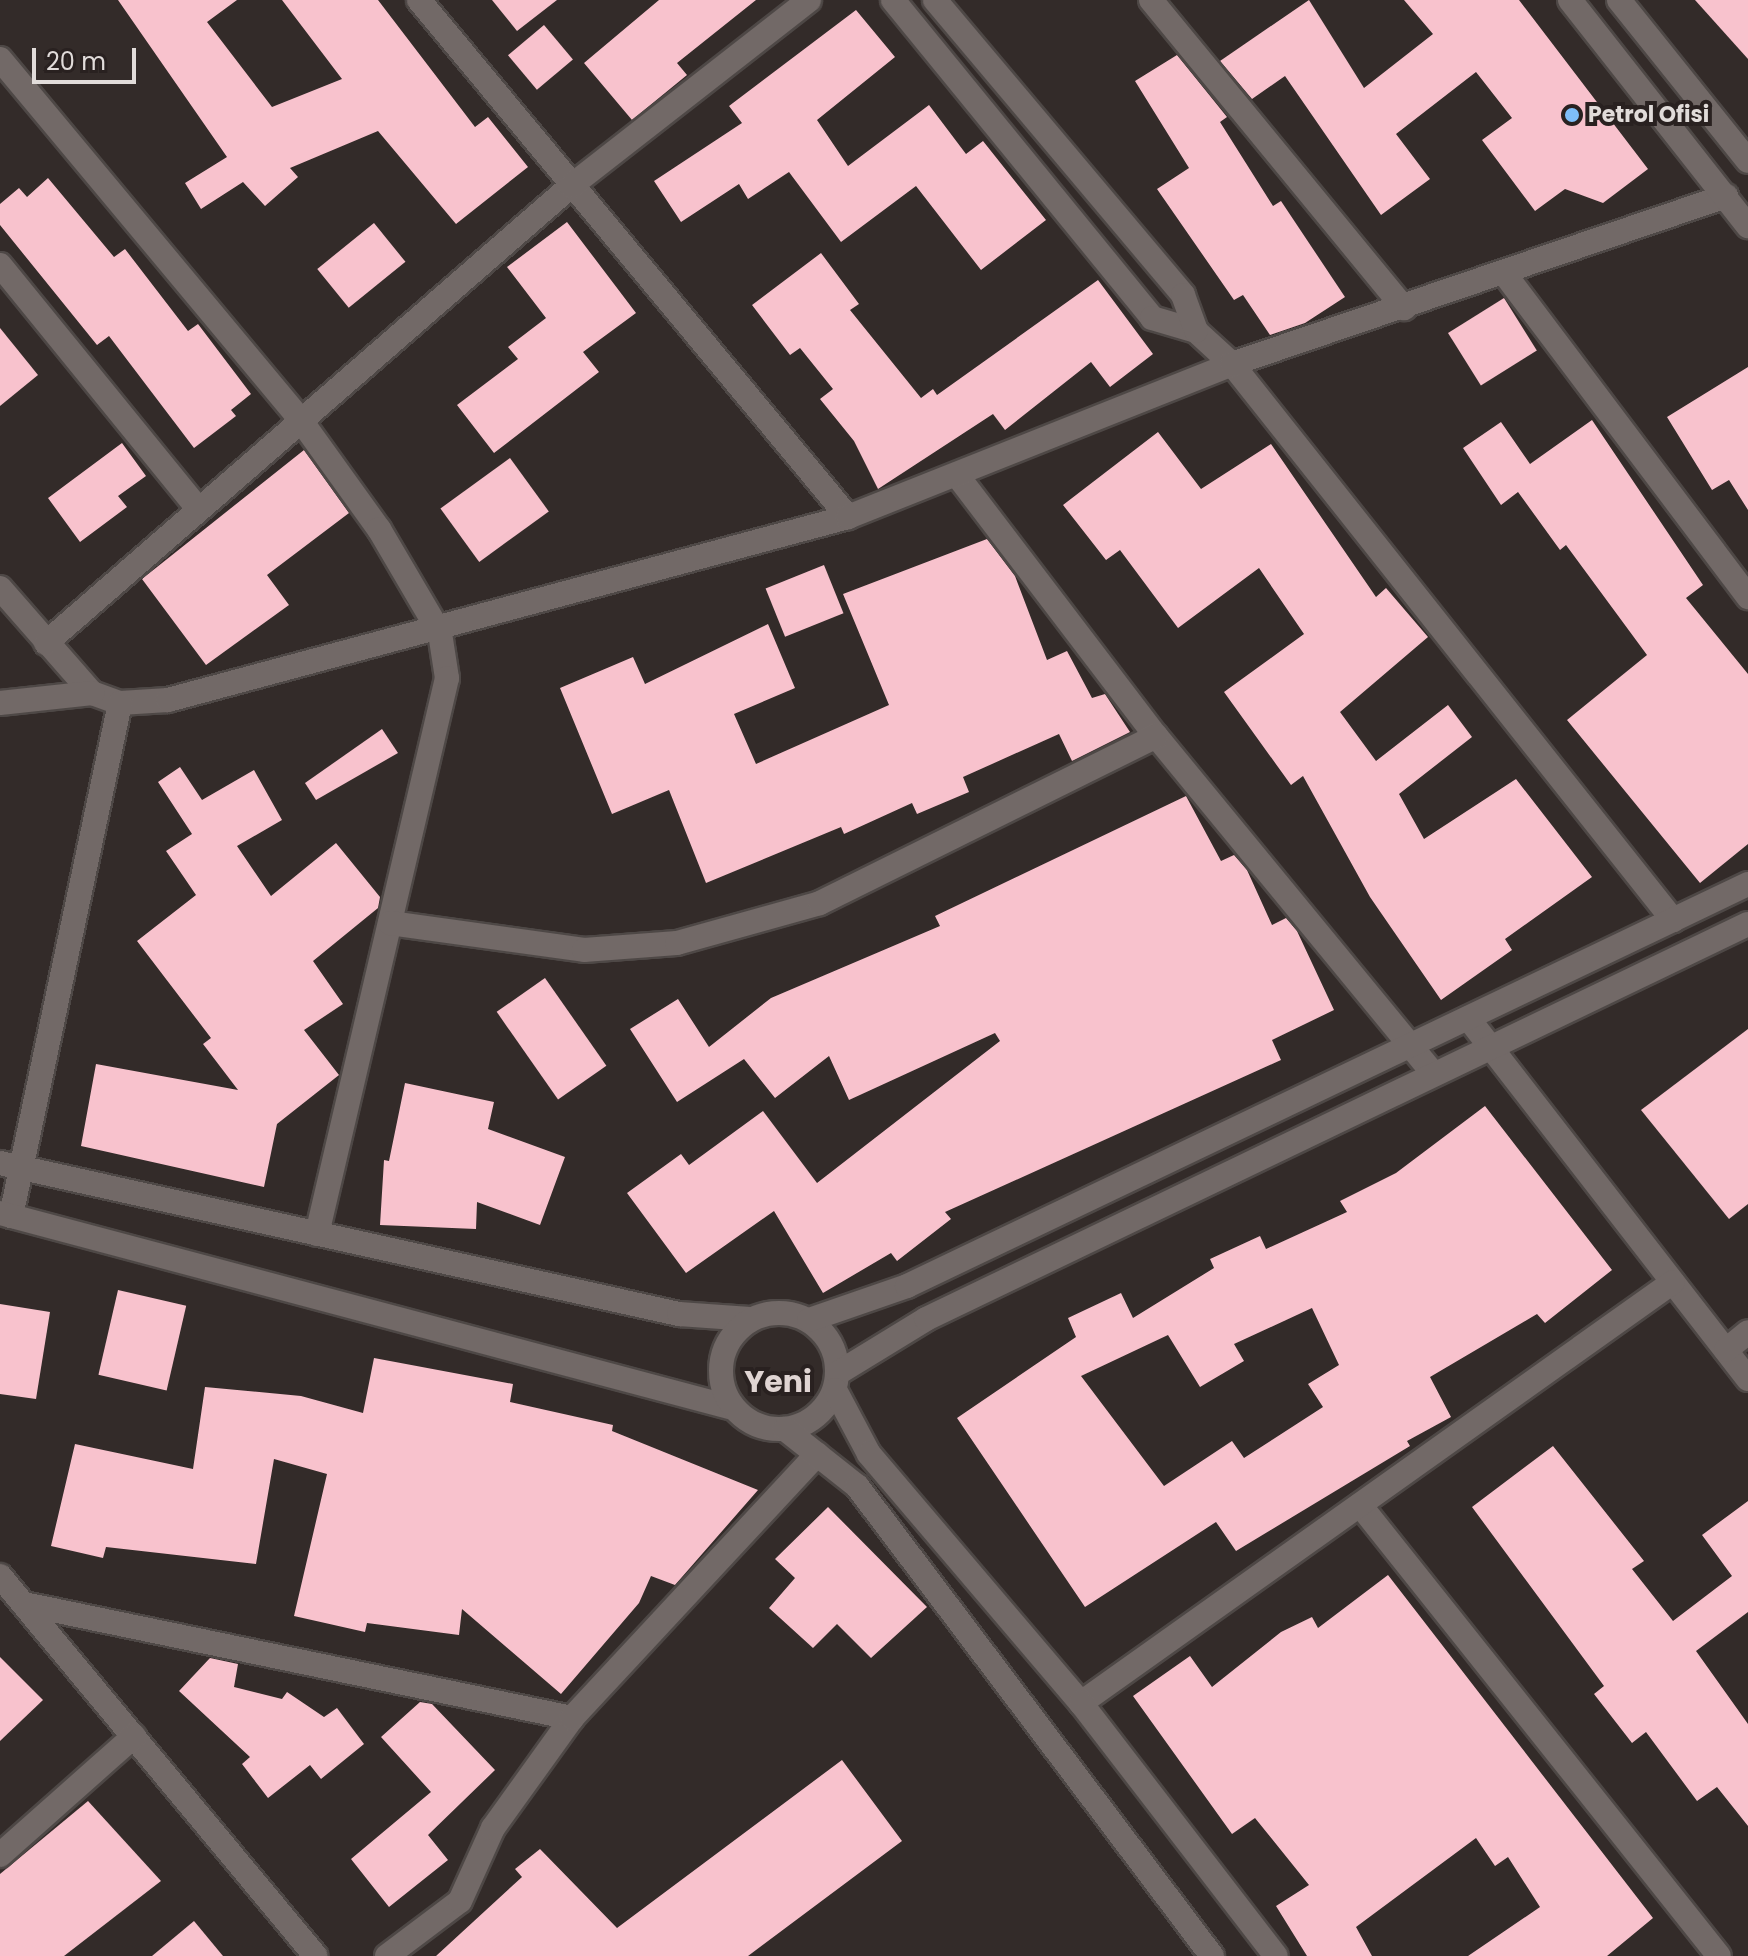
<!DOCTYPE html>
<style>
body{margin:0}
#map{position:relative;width:1748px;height:1956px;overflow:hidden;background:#332b29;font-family:Poppins,sans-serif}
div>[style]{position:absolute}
.building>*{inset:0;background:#f8c2cd;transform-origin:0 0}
.roads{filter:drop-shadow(2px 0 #4e4846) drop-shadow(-2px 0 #4e4846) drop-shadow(0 2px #4e4846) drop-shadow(0 -2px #4e4846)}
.street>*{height:24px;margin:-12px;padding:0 12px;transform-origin:12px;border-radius:12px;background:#726967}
.secondary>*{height:24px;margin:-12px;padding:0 12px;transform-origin:12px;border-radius:12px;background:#726967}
.secondary>.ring{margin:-12px;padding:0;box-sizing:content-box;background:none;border:24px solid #726967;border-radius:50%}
.dots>*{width:22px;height:22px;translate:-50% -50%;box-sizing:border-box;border:4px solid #292120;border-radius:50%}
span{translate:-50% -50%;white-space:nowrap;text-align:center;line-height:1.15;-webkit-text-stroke:8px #292120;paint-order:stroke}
.poi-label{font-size:22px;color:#e1dcda;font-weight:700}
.left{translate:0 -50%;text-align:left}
.district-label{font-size:30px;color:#e0d5d3;font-weight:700}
.scale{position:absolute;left:32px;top:48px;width:104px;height:36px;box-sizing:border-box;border:4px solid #e1dcda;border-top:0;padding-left:10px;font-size:24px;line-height:28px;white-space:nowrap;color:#e1dcda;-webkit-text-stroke:6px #292120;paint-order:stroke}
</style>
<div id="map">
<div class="building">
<i style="clip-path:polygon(118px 0,237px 0,207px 22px,272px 107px,342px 79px,282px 0,378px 0,475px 127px,488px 117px,528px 167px,456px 224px,378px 131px,290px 168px,298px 177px,265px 206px,243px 182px,201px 209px,185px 183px,227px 157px)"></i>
<i style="clip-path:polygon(492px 0,557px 0,517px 31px)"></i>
<i style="clip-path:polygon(659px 0,756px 0,677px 63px,687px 75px,632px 120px,584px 63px)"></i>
<i style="clip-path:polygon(1309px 0,1364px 88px,1433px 34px,1404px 0,1519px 0,1648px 169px,1603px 203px,1565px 189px,1535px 211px,1482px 140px,1512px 118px,1476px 72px,1396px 134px,1430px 179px,1381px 215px,1285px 76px,1252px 99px,1220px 61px)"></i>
<i style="clip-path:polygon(1695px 0,1748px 0,1748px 59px)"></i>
<i style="clip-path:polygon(856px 10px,895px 57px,817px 120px,848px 166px,929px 105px,966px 154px,983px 141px,1046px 220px,981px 270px,916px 186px,841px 242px,789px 172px,748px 199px,739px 184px,681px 222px,654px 181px,742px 123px,729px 106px)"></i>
<i style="left:544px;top:25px;width:45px;height:47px;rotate:50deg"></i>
<i style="clip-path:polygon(1177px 55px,1227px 117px,1220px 122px,1273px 206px,1281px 201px,1345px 297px,1305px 323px,1270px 335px,1243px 295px,1234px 300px,1157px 189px,1189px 168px,1135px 81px)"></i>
<i style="clip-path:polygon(48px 178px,114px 257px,125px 249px,188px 331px,198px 324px,251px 394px,231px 410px,236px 416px,194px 448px,109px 336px,97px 345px,0 225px,0 204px,19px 188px,27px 197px)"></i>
<i style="clip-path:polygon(567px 222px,636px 313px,583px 352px,599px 372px,494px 453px,457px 405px,518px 359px,508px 347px,546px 318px,507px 267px)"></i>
<i style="left:374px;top:223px;width:50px;height:73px;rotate:51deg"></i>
<i style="clip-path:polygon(821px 253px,859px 304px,850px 310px,921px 398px,933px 389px,937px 395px,1098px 280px,1153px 354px,1110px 387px,1091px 362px,1005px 430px,993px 414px,878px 489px,854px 441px,820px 399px,833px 389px,800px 348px,790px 355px,752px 305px)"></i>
<i style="left:1504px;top:298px;width:62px;height:66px;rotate:58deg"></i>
<i style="clip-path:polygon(0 328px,38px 375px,0 406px)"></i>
<i style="clip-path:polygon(1748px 367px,1748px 510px,1729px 480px,1712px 490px,1667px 417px)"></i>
<i style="clip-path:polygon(1592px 420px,1703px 585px,1686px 598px,1748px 674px,1748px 844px,1700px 883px,1567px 720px,1647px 655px,1566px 545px,1560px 550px,1518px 492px,1501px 505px,1463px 448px,1501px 422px,1530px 464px)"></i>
<i style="clip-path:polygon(1158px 432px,1201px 489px,1271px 444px,1376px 597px,1386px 588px,1428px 637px,1340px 712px,1376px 761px,1448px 705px,1472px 737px,1399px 794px,1424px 839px,1516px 779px,1592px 877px,1505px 939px,1512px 950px,1441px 1000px,1370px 897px,1303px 776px,1291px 785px,1224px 692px,1304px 634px,1259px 568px,1178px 628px,1120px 550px,1106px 560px,1063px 505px)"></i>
<i style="clip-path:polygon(122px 443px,146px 476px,118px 496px,127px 507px,80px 542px,48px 498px)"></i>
<i style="clip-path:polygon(304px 450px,349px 513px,267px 575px,289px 605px,206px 665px,142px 579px)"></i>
<i style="left:510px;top:458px;width:66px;height:86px;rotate:54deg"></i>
<i style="clip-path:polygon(987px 539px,1015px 576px,1047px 660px,1067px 651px,1092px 698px,1105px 694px,1130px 732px,1072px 761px,1059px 734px,963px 777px,969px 792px,917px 814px,912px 803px,844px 834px,841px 827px,706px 883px,669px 790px,612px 814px,560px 688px,633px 657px,645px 684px,768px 624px,795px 688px,734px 714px,756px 764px,889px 705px,843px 594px)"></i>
<i style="left:824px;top:565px;width:52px;height:63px;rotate:68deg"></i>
<i style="clip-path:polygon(382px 729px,398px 753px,316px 800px,305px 783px)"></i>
<i style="clip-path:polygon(180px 767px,202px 800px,254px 770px,282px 820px,237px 846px,271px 896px,336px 843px,380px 897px,378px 908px,313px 961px,343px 1004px,304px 1030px,339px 1075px,277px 1124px,264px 1187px,81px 1146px,96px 1064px,238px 1090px,203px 1044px,211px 1038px,137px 941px,196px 895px,166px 851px,192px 834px,158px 782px)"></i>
<i style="clip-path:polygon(1186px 796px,1221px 861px,1234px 855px,1247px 870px,1272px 925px,1286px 918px,1297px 931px,1334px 1010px,1272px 1040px,1281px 1060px,945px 1212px,951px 1219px,897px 1261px,891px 1253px,823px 1293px,774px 1211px,686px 1273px,627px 1193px,681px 1154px,689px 1165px,763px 1111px,817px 1183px,1000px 1041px,995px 1033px,849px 1100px,829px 1056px,775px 1098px,744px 1059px,677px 1102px,630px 1029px,678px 999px,709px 1047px,771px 998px,940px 926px,935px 916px)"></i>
<i style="left:545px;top:978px;width:107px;height:59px;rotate:55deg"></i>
<i style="clip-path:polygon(1748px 1029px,1748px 1204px,1729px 1219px,1641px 1110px)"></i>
<i style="clip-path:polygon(405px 1083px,494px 1102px,488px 1129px,565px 1157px,540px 1225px,477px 1202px,476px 1229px,380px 1225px,384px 1160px,389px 1161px)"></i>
<i style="clip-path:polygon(evenodd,1485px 1106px,1612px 1270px,1545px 1323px,1537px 1314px,1430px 1377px,1451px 1417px,1407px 1441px,1410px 1446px,1236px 1551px,1216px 1522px,1085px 1607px,957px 1418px,1076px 1337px,1068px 1318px,1121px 1293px,1133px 1318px,1214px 1268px,1210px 1259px,1260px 1236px,1266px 1249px,1347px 1212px,1340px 1201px,1396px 1173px,1485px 1106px,1312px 1308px,1339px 1365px,1308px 1384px,1323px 1407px,1244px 1458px,1232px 1441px,1164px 1486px,1081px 1376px,1168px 1335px,1200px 1387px,1244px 1361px,1234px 1344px,1312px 1308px)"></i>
<i style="left:118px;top:1290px;width:70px;height:87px;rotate:13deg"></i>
<i style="clip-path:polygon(0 1304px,50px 1312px,36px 1399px,0 1394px)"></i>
<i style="clip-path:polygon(374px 1358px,513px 1384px,510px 1402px,613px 1425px,612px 1431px,758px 1490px,675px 1585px,651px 1576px,639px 1603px,561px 1694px,462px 1609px,459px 1635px,367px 1623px,365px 1632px,294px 1616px,327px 1474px,274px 1459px,256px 1564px,106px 1547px,103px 1558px,51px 1546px,75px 1444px,193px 1469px,205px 1387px,301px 1396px,363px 1413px)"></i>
<i style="clip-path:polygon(1553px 1446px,1644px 1561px,1632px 1569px,1673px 1621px,1732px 1576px,1702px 1535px,1748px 1501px,1748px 1612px,1696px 1651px,1748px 1724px,1748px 1826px,1717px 1787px,1697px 1801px,1646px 1732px,1632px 1743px,1594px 1694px,1604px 1686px,1472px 1507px)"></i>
<i style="clip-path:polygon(828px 1507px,927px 1607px,871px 1658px,837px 1624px,813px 1648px,769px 1608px,795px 1578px,775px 1559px)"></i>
<i style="clip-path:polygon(1388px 1575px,1653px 1918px,1607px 1956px,1468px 1956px,1540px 1907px,1508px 1857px,1495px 1866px,1476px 1838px,1356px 1927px,1372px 1956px,1307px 1956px,1276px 1906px,1309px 1885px,1255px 1818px,1232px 1834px,1133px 1696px,1190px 1656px,1212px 1687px,1281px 1632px,1312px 1617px,1318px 1628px)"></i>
<i style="clip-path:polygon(0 1657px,43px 1700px,0 1741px)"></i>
<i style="clip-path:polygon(210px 1658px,238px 1664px,234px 1687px,282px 1699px,287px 1692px,324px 1717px,337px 1708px,364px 1744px,321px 1779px,310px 1765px,268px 1798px,242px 1764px,250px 1757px,179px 1691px)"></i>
<i style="clip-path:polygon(420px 1702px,432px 1704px,495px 1770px,428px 1835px,448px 1860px,389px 1907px,351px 1859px,431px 1792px,381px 1737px)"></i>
<i style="clip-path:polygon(842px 1760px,902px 1841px,748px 1956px,436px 1956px,522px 1877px,515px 1869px,540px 1849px,617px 1928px)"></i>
<i style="clip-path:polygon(88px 1801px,161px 1881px,64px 1956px,0 1956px,0 1874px)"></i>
<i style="clip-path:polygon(194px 1921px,223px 1956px,152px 1956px)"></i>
</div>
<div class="roads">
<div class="street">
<i style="left:419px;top:0;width:672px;rotate:50.31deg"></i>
<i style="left:893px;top:0;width:410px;rotate:50.8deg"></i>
<i style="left:1152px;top:318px;width:46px;rotate:16.5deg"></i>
<i style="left:1196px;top:331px;width:49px;rotate:42.5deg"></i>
<i style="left:1232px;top:364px;width:710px;rotate:51.58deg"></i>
<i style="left:935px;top:0;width:385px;rotate:49.9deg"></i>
<i style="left:1183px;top:295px;width:38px;rotate:70deg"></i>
<i style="left:1151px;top:0;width:399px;rotate:50.6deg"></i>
<i style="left:0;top:59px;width:472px;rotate:50.2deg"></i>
<i style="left:302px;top:422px;width:132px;rotate:54.3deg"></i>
<i style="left:379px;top:529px;width:121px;rotate:59.6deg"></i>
<i style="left:440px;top:633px;width:46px;rotate:81.2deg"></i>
<i style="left:447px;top:678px;width:571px;rotate:103.16deg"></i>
<i style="left:0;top:265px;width:314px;rotate:50.9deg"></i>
<i style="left:1504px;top:273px;width:406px;rotate:53deg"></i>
<i style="left:960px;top:479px;width:323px;rotate:52.7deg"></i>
<i style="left:1156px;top:736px;width:436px;rotate:50.6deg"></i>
<i style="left:0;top:588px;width:140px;rotate:48.8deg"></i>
<i style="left:92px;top:693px;width:30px;rotate:20deg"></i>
<i style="left:120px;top:703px;width:48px;rotate:-3.6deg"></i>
<i style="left:168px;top:700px;width:704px;rotate:-15.06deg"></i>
<i style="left:848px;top:517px;width:413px;rotate:-21.7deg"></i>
<i style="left:1232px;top:364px;width:522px;rotate:-18.78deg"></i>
<i style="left:46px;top:643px;width:696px;rotate:-41.04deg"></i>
<i style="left:571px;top:186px;width:302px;rotate:-38deg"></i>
<i style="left:0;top:703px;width:93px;rotate:-6.2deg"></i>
<i style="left:390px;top:923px;width:196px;rotate:7.9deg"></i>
<i style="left:584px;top:950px;width:93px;rotate:-4.3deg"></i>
<i style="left:677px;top:943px;width:148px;rotate:-15.6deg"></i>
<i style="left:820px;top:903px;width:375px;rotate:-26.4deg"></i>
<i style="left:1468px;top:1018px;width:457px;rotate:52.2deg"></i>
<i style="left:11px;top:1216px;width:524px;rotate:-78deg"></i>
<i style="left:1726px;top:1350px;width:28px;rotate:-39deg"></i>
<i style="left:1360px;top:1505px;width:576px;rotate:51.48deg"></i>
<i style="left:0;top:1576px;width:494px;rotate:50.3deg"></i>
<i style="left:24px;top:1604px;width:560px;rotate:11.75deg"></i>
<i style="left:1081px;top:1703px;width:726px;rotate:-35.42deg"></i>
<i style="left:0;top:1855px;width:179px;rotate:-41.6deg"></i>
<i style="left:387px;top:1956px;width:91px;rotate:-37deg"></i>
<i style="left:460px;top:1901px;width:80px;rotate:-65.7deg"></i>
<i style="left:493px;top:1828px;width:135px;rotate:-54.3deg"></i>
<i style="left:572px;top:1718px;width:360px;rotate:-47.1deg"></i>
</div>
<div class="secondary">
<i style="left:1570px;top:0;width:288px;rotate:51.8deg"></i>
<i style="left:1619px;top:0;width:206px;rotate:51.3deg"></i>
<i style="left:0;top:1163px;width:696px;rotate:12.54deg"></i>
<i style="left:679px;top:1314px;width:71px;rotate:4deg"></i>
<i style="left:0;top:1213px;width:758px;rotate:14.9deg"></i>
<i class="ring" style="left:721px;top:1313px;width:92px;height:92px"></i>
<i style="left:809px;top:1320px;width:104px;rotate:-19.1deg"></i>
<i style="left:907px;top:1286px;width:932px;rotate:-25.55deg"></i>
<i style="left:838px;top:1373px;width:103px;rotate:-31.5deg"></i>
<i style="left:926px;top:1319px;width:912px;rotate:-25.67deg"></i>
<i style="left:835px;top:1390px;width:72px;rotate:62deg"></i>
<i style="left:869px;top:1454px;width:327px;rotate:49.6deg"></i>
<i style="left:1081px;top:1703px;width:319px;rotate:52.4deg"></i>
<i style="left:785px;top:1429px;width:92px;rotate:38.4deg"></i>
<i style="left:857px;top:1486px;width:589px;rotate:52.94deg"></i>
</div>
</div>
<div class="dots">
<i style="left:1572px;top:115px;background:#7ebef9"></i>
</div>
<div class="poi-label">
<span class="left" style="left:1588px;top:115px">Petrol Ofisi</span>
</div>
<div class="district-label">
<span style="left:778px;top:1382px">Yeni</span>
</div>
<div class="scale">20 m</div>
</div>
